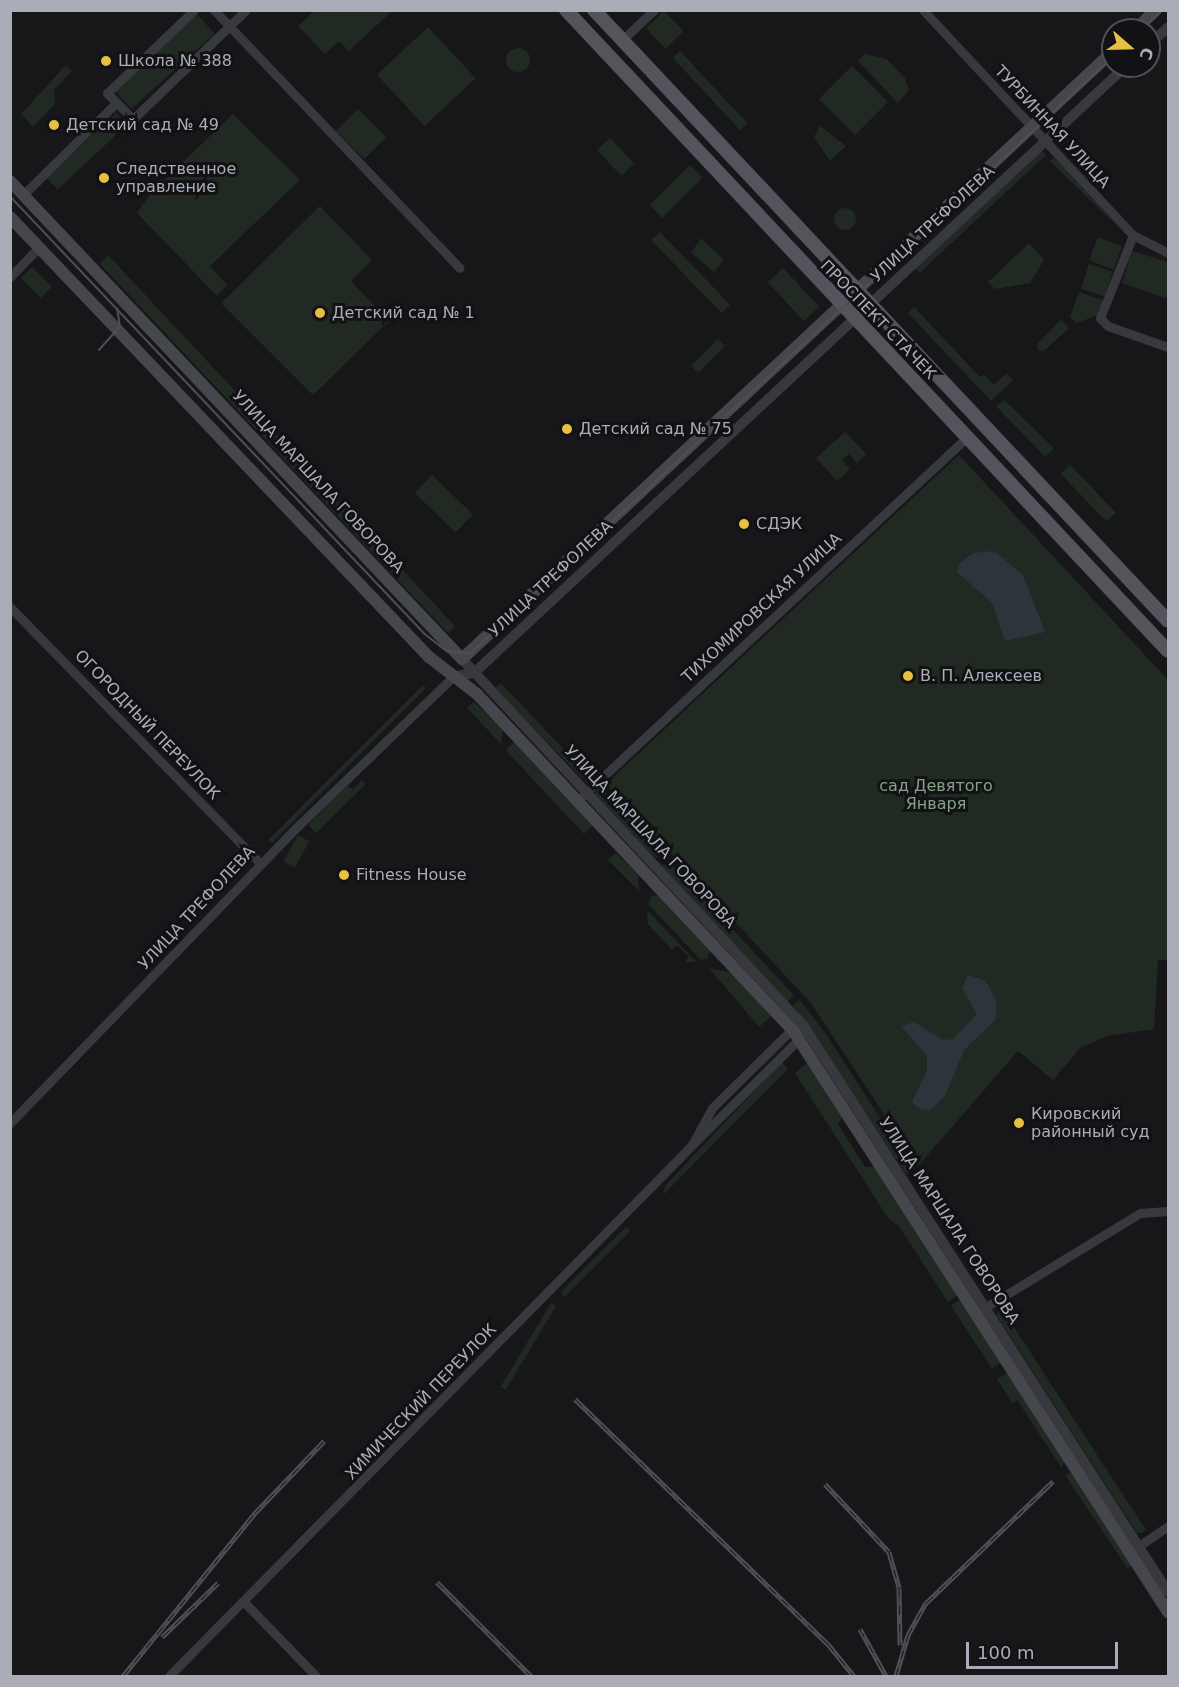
<!DOCTYPE html>
<meta charset="utf-8">
<style>
body{margin:0}
#map{position:relative;width:1179px;height:1687px;overflow:hidden;background:#171719;font-family:"DejaVu Sans",sans-serif}
div>[style]{position:absolute}
.green>*{inset:0;background:#212923;transform-origin:0 0}
.round{border-radius:50%}
.water>*{inset:0;background:#2e343c}
.minor>*{height:9px;margin:-4.5px;padding:0 4.5px;transform-origin:4.5px;border-radius:4.5px;background:#38393e}
.tertiary>*{height:10px;margin:-5px;padding:0 5px;transform-origin:5px;border-radius:5px;background:#38393e}
.secondary>*{height:12px;margin:-6px;padding:0 6px;transform-origin:6px;border-radius:6px;background:#46474d}
.primary>*{height:14px;margin:-7px;padding:0 7px;transform-origin:7px;border-radius:7px;background:#54555c}
.tram>*{height:1.5px;margin:-0.75px;padding:0 0.75px;transform-origin:0.75px;border-radius:0.75px;background:#4f5056}
.rail>*{height:5px;margin-top:-2.5px;transform-origin:0;background:repeating-linear-gradient(90deg,#121214 0 9px,#4f5056 0 18px);box-sizing:border-box;border-block:2px solid #4f5056}
.dots>*{width:16px;height:16px;translate:-50% -50%;box-sizing:border-box;border:3px solid #121214;border-radius:50%}
span{translate:-50% -50%;white-space:nowrap;text-align:center;line-height:1.15;-webkit-text-stroke:6px #121214;paint-order:stroke}
.poi-label{font-size:16px;color:#aaadb8}
.left{translate:0 -50%;text-align:left}
.street-label{font-size:16px;color:#aaadb8}
.park-label{font-size:16px;color:#82a287}
.frame{position:absolute;inset:0;border:12px solid #aaadb8;pointer-events:none}
.north{position:absolute;left:1101px;top:18px;width:60px;height:60px;box-sizing:border-box;background:#121214;border:2px solid #4f5056;border-radius:50%;rotate:110deg;font-size:16px;font-weight:700;line-height:24px;text-align:center;color:#aaadb8}
.north::after{content:'';display:block;margin:auto;width:21px;height:27px;background:#e7bf41;clip-path:polygon(50% 0,100% 100%,50% 72%,0 100%)}
.scale{position:absolute;left:966px;top:1642px;width:152px;height:27px;box-sizing:border-box;border:3px solid #aaadb8;border-top:0;padding-left:8px;font-size:18px;line-height:21px;white-space:nowrap;color:#aaadb8;-webkit-text-stroke:4px #121214;paint-order:stroke}
</style>
<div id="map">
<div class="green">
<i style="clip-path:polygon(314px 11px,314px 10px,392px 11px,349px 51px,339px 41px,325px 54px,298px 26px)"></i>
<i style="left:664px;top:11px;width:28px;height:25px;rotate:46deg"></i>
<i style="left:196px;top:13px;width:28px;height:112px;rotate:48deg"></i>
<i style="left:428px;top:27px;width:70px;height:70px;rotate:47deg"></i>
<i class="round" style="left:506px;top:48px;width:24px;height:24px"></i>
<i style="left:680px;top:51px;width:99px;height:10px;rotate:47deg"></i>
<i style="clip-path:polygon(865px 54px,887px 59px,905px 78px,909px 90px,898px 103px,858px 61px)"></i>
<i style="clip-path:polygon(66px 65px,72px 71px,54px 90px,55px 104px,33px 127px,21px 114px)"></i>
<i style="left:852px;top:66px;width:51px;height:47px;rotate:45deg"></i>
<i style="left:358px;top:109px;width:40px;height:31px;rotate:45deg"></i>
<i style="left:116px;top:113px;width:16px;height:95px;rotate:47deg"></i>
<i style="clip-path:polygon(233px 114px,300px 180px,210px 266px,227px 285px,217px 296px,137px 213px,151px 193px)"></i>
<i style="clip-path:polygon(820px 126px,846px 146px,830px 161px,814px 137px)"></i>
<i style="left:610px;top:138px;width:35px;height:18px;rotate:46deg"></i>
<i style="left:1046px;top:155px;width:173px;height:8px;rotate:137deg"></i>
<i style="clip-path:polygon(1053px 158px,1058px 161px,1122px 231px,1050px 161px)"></i>
<i style="left:690px;top:165px;width:18px;height:57px;rotate:45deg"></i>
<i style="clip-path:polygon(320px 206px,372px 260px,351px 281px,389px 321px,313px 395px,221px 303px)"></i>
<i class="round" style="left:834px;top:208px;width:22px;height:22px"></i>
<i style="left:660px;top:232px;width:101px;height:12px;rotate:46deg"></i>
<i style="left:1098px;top:237px;width:26px;height:25px;rotate:21deg"></i>
<i style="clip-path:polygon(701px 238px,724px 260px,714px 272px,691px 253px)"></i>
<i style="clip-path:polygon(1029px 243px,1044px 260px,1030px 283px,995px 289px,988px 282px)"></i>
<i style="clip-path:polygon(1132px 251px,1168px 262px,1168px 299px,1122px 283px)"></i>
<i style="clip-path:polygon(108px 255px,455px 626px,448px 633px,100px 264px)"></i>
<i style="left:1089px;top:264px;width:25px;height:26px;rotate:18deg"></i>
<i style="left:32px;top:267px;width:28px;height:16px;rotate:45deg"></i>
<i style="left:783px;top:268px;width:53px;height:21px;rotate:47deg"></i>
<i style="clip-path:polygon(1079px 292px,1103px 300px,1098px 315px,1077px 323px,1070px 317px)"></i>
<i style="clip-path:polygon(914px 307px,980px 377px,984px 374px,994px 385px,1007px 373px,1013px 380px,991px 401px,908px 313px)"></i>
<i style="clip-path:polygon(1061px 320px,1069px 328px,1044px 351px,1038px 350px,1037px 344px)"></i>
<i style="left:718px;top:339px;width:10px;height:38px;rotate:45deg"></i>
<i style="clip-path:polygon(1004px 400px,1054px 448px,1045px 457px,996px 406px)"></i>
<i style="clip-path:polygon(845px 432px,866px 454px,857px 463px,849px 454px,842px 460px,850px 469px,837px 481px,816px 458px)"></i>
<i style="clip-path:polygon(959px 455px,1168px 680px,1168px 960px,1158px 960px,1154px 1029px,1107px 1036px,1080px 1048px,1053px 1080px,1018px 1051px,918px 1166px,811px 1003px,606px 784px)"></i>
<i style="left:1070px;top:465px;width:66px;height:13px;rotate:46deg"></i>
<i style="left:432px;top:475px;width:57px;height:25px;rotate:44deg"></i>
<i style="clip-path:polygon(501px 683px,591px 778px,587px 783px,495px 688px)"></i>
<i style="clip-path:polygon(423px 685px,426px 688px,272px 843px,268px 840px)"></i>
<i style="clip-path:polygon(474px 702px,503px 729px,501px 744px,467px 708px)"></i>
<i style="left:515px;top:741px;width:115px;height:13px;rotate:47deg"></i>
<i style="clip-path:polygon(362px 780px,366px 784px,316px 833px,308px 825px,347px 786px,353px 789px)"></i>
<i style="clip-path:polygon(600px 787px,662px 853px,658px 857px,653px 857px,594px 794px)"></i>
<i style="left:298px;top:835px;width:13px;height:30px;rotate:29deg"></i>
<i style="clip-path:polygon(616px 853px,638px 874px,639px 891px,608px 860px)"></i>
<i style="left:668px;top:860px;width:185px;height:9px;rotate:47deg"></i>
<i style="clip-path:polygon(659px 895px,710px 951px,708px 958px,701px 960px,648px 904px,652px 896px)"></i>
<i style="clip-path:polygon(647px 910px,696px 962px,685px 962px,689px 957px,677px 945px,672px 950px,648px 924px)"></i>
<i style="clip-path:polygon(709px 968px,730px 972px,773px 1015px,759px 1027px)"></i>
<i style="clip-path:polygon(800px 1000px,826px 1034px,913px 1169px,906px 1174px,793px 1005px)"></i>
<i style="clip-path:polygon(782px 1062px,788px 1069px,663px 1195px,665px 1186px)"></i>
<i style="clip-path:polygon(807px 1063px,843px 1116px,838px 1124px,865px 1167px,876px 1167px,958px 1295px,948px 1302px,899px 1226px,888px 1218px,795px 1073px)"></i>
<i style="left:626px;top:1227px;width:6px;height:93px;rotate:45deg"></i>
<i style="left:961px;top:1299px;width:75px;height:12px;rotate:57deg"></i>
<i style="left:551px;top:1303px;width:6px;height:98px;rotate:31deg"></i>
<i style="clip-path:polygon(999px 1304px,1146px 1530px,1142px 1533px,1137px 1533px,997px 1316px)"></i>
<i style="clip-path:polygon(1008px 1373px,1065px 1462px,1061px 1467px,1017px 1400px,1012px 1403px,997px 1379px)"></i>
<i style="clip-path:polygon(1072px 1472px,1132px 1564px,1128px 1569px,1065px 1475px)"></i>
</div>
<div class="water">
<i style="clip-path:polygon(994px 551px,1023px 575px,1045px 632px,1005px 641px,992px 603px,957px 572px,959px 564px,973px 553px)"></i>
<i style="clip-path:polygon(968px 975px,986px 981px,996px 1001px,996px 1019px,964px 1050px,945px 1096px,930px 1110px,921px 1109px,912px 1102px,927px 1071px,927px 1056px,901px 1026px,914px 1022px,943px 1040px,953px 1039px,977px 1014px,962px 988px)"></i>
</div>
<div class="minor">
<i style="left:194px;top:10px;width:120px;rotate:136.3deg"></i>
<i style="left:107px;top:93px;width:37px;rotate:45deg"></i>
<i style="left:133px;top:119px;width:157px;rotate:-44deg"></i>
<i style="left:214px;top:10px;width:356px;rotate:46.4deg"></i>
<i style="left:923px;top:10px;width:308px;rotate:47deg"></i>
<i style="left:1133px;top:235px;width:39px;rotate:27deg"></i>
<i style="left:622px;top:40px;width:44px;rotate:-43.2deg"></i>
<i style="left:23px;top:195px;width:131px;rotate:-44.7deg"></i>
<i style="left:1133px;top:235px;width:89px;rotate:111.7deg"></i>
<i style="left:1100px;top:318px;width:11px;rotate:45deg"></i>
<i style="left:1108px;top:326px;width:64px;rotate:19.3deg"></i>
<i style="left:10px;top:277px;width:42px;rotate:-46deg"></i>
<i style="left:10px;top:607px;width:359px;rotate:45.7deg"></i>
<i style="left:578px;top:800px;width:531px;rotate:-43.01deg"></i>
<i style="left:803px;top:1025px;width:15px;rotate:106deg"></i>
<i style="left:799px;top:1039px;width:151px;rotate:135.3deg"></i>
<i style="left:692px;top:1145px;width:42px;rotate:-61.6deg"></i>
<i style="left:712px;top:1108px;width:112px;rotate:-44.6deg"></i>
<i style="left:792px;top:1029px;width:12px;rotate:-20deg"></i>
<i style="left:10px;top:1123px;width:415px;rotate:-45.9deg"></i>
<i style="left:299px;top:825px;width:214px;rotate:-43.9deg"></i>
<i style="left:981px;top:1310px;width:186px;rotate:-31.4deg"></i>
<i style="left:1140px;top:1213px;width:28px;rotate:-4deg"></i>
<i style="left:1133px;top:1550px;width:42px;rotate:-34.4deg"></i>
<i style="left:244px;top:1602px;width:103px;rotate:45.8deg"></i>
<i style="left:169px;top:1676px;width:745px;rotate:-45.43deg"></i>
</div>
<div class="tertiary">
<i style="left:1149px;top:45px;width:26px;rotate:-43deg"></i>
<i style="left:462px;top:659px;width:500px;rotate:47.03deg"></i>
<i style="left:803px;top:1025px;width:674px;rotate:57.23deg"></i>
<i style="left:453px;top:677px;width:21px;rotate:-11deg"></i>
<i style="left:474px;top:673px;width:891px;rotate:-42.95deg"></i>
</div>
<div class="secondary">
<i style="left:1135px;top:30px;width:29px;rotate:-44deg"></i>
<i style="left:10px;top:181px;width:658px;rotate:46.6deg"></i>
<i style="left:462px;top:659px;width:891px;rotate:-43.04deg"></i>
<i style="left:10px;top:217px;width:608px;rotate:46.4deg"></i>
<i style="left:429px;top:657px;width:61px;rotate:37.6deg"></i>
<i style="left:477px;top:694px;width:460px;rotate:46.8deg"></i>
<i style="left:792px;top:1029px;width:694px;rotate:57.18deg"></i>
</div>
<div class="primary">
<i style="left:566px;top:10px;width:879px;rotate:46.8deg"></i>
<i style="left:594px;top:10px;width:838px;rotate:46.79deg"></i>
</div>
<div class="tram">
<i style="left:1142px;top:30px;width:29px;rotate:-44deg"></i>
<i style="left:10px;top:196px;width:603px;rotate:46.54deg"></i>
<i style="left:425px;top:634px;width:28px;rotate:38deg"></i>
<i style="left:447px;top:651px;width:23px;rotate:7deg"></i>
<i style="left:470px;top:654px;width:877px;rotate:-42.88deg"></i>
<i style="left:99px;top:350px;width:31px;rotate:-48deg"></i>
<i style="left:120px;top:327px;width:18px;rotate:-99deg"></i>
</div>
<div class="rail">
<i style="left:575px;top:1399px;width:352px;rotate:44.1deg"></i>
<i style="left:828px;top:1644px;width:41px;rotate:50.9deg"></i>
<i style="left:825px;top:1484px;width:93px;rotate:46.7deg"></i>
<i style="left:889px;top:1552px;width:37px;rotate:74deg"></i>
<i style="left:899px;top:1588px;width:57px;rotate:89deg"></i>
<i style="left:437px;top:1582px;width:133px;rotate:45deg"></i>
<i style="left:860px;top:1629px;width:54px;rotate:61deg"></i>
<i style="left:162px;top:1637px;width:78px;rotate:-44deg"></i>
<i style="left:123px;top:1676px;width:210px;rotate:-51deg"></i>
<i style="left:255px;top:1513px;width:100px;rotate:-46.2deg"></i>
<i style="left:896px;top:1676px;width:43px;rotate:-73.7deg"></i>
<i style="left:908px;top:1635px;width:37px;rotate:-61deg"></i>
<i style="left:926px;top:1603px;width:176px;rotate:-43.8deg"></i>
</div>
<div class="dots">
<i style="left:106px;top:61px;background:#e7bf41"></i>
<i style="left:54px;top:125px;background:#e7bf41"></i>
<i style="left:104px;top:178px;background:#e7bf41"></i>
<i style="left:320px;top:313px;background:#e7bf41"></i>
<i style="left:567px;top:429px;background:#e7bf41"></i>
<i style="left:744px;top:524px;background:#e7bf41"></i>
<i style="left:908px;top:676px;background:#e7bf41"></i>
<i style="left:344px;top:875px;background:#e7bf41"></i>
<i style="left:1019px;top:1123px;background:#e7bf41"></i>
</div>
<div class="poi-label">
<span class="left" style="left:118px;top:61px">Школа № 388</span>
<span class="left" style="left:66px;top:125px">Детский сад № 49</span>
<span class="left" style="left:116px;top:178px">Следственное<br>управление</span>
<span class="left" style="left:332px;top:313px">Детский сад № 1</span>
<span class="left" style="left:579px;top:429px">Детский сад № 75</span>
<span class="left" style="left:756px;top:524px">СДЭК</span>
<span class="left" style="left:920px;top:676px">В. П. Алексеев</span>
<span class="left" style="left:356px;top:875px">Fitness House</span>
<span class="left" style="left:1031px;top:1123px">Кировский<br>районный суд</span>
</div>
<div class="street-label">
<span style="left:1052px;top:127px;rotate:47deg">ТУРБИННАЯ УЛИЦА</span>
<span style="left:933px;top:224px;rotate:-43deg">УЛИЦА ТРЕФОЛЕВА</span>
<span style="left:878px;top:320px;rotate:46deg">ПРОСПЕКТ СТАЧЕК</span>
<span style="left:318px;top:482px;rotate:47deg">УЛИЦА МАРШАЛА ГОВОРОВА</span>
<span style="left:551px;top:579px;rotate:-43deg">УЛИЦА ТРЕФОЛЕВА</span>
<span style="left:762px;top:608px;rotate:-43deg">ТИХОМИРОВСКАЯ УЛИЦА</span>
<span style="left:147px;top:725px;rotate:46deg">ОГОРОДНЫЙ ПЕРЕУЛОК</span>
<span style="left:650px;top:837px;rotate:47deg">УЛИЦА МАРШАЛА ГОВОРОВА</span>
<span style="left:197px;top:908px;rotate:-47deg">УЛИЦА ТРЕФОЛЕВА</span>
<span style="left:949px;top:1221px;rotate:57deg">УЛИЦА МАРШАЛА ГОВОРОВА</span>
<span style="left:421px;top:1402px;rotate:-46deg">ХИМИЧЕСКИЙ ПЕРЕУЛОК</span>
</div>
<div class="park-label">
<span style="left:936px;top:795px">сад Девятого<br>Января</span>
</div>
<div class="frame"></div>
<div class="north">С</div>
<div class="scale">100 m</div>
</div>
